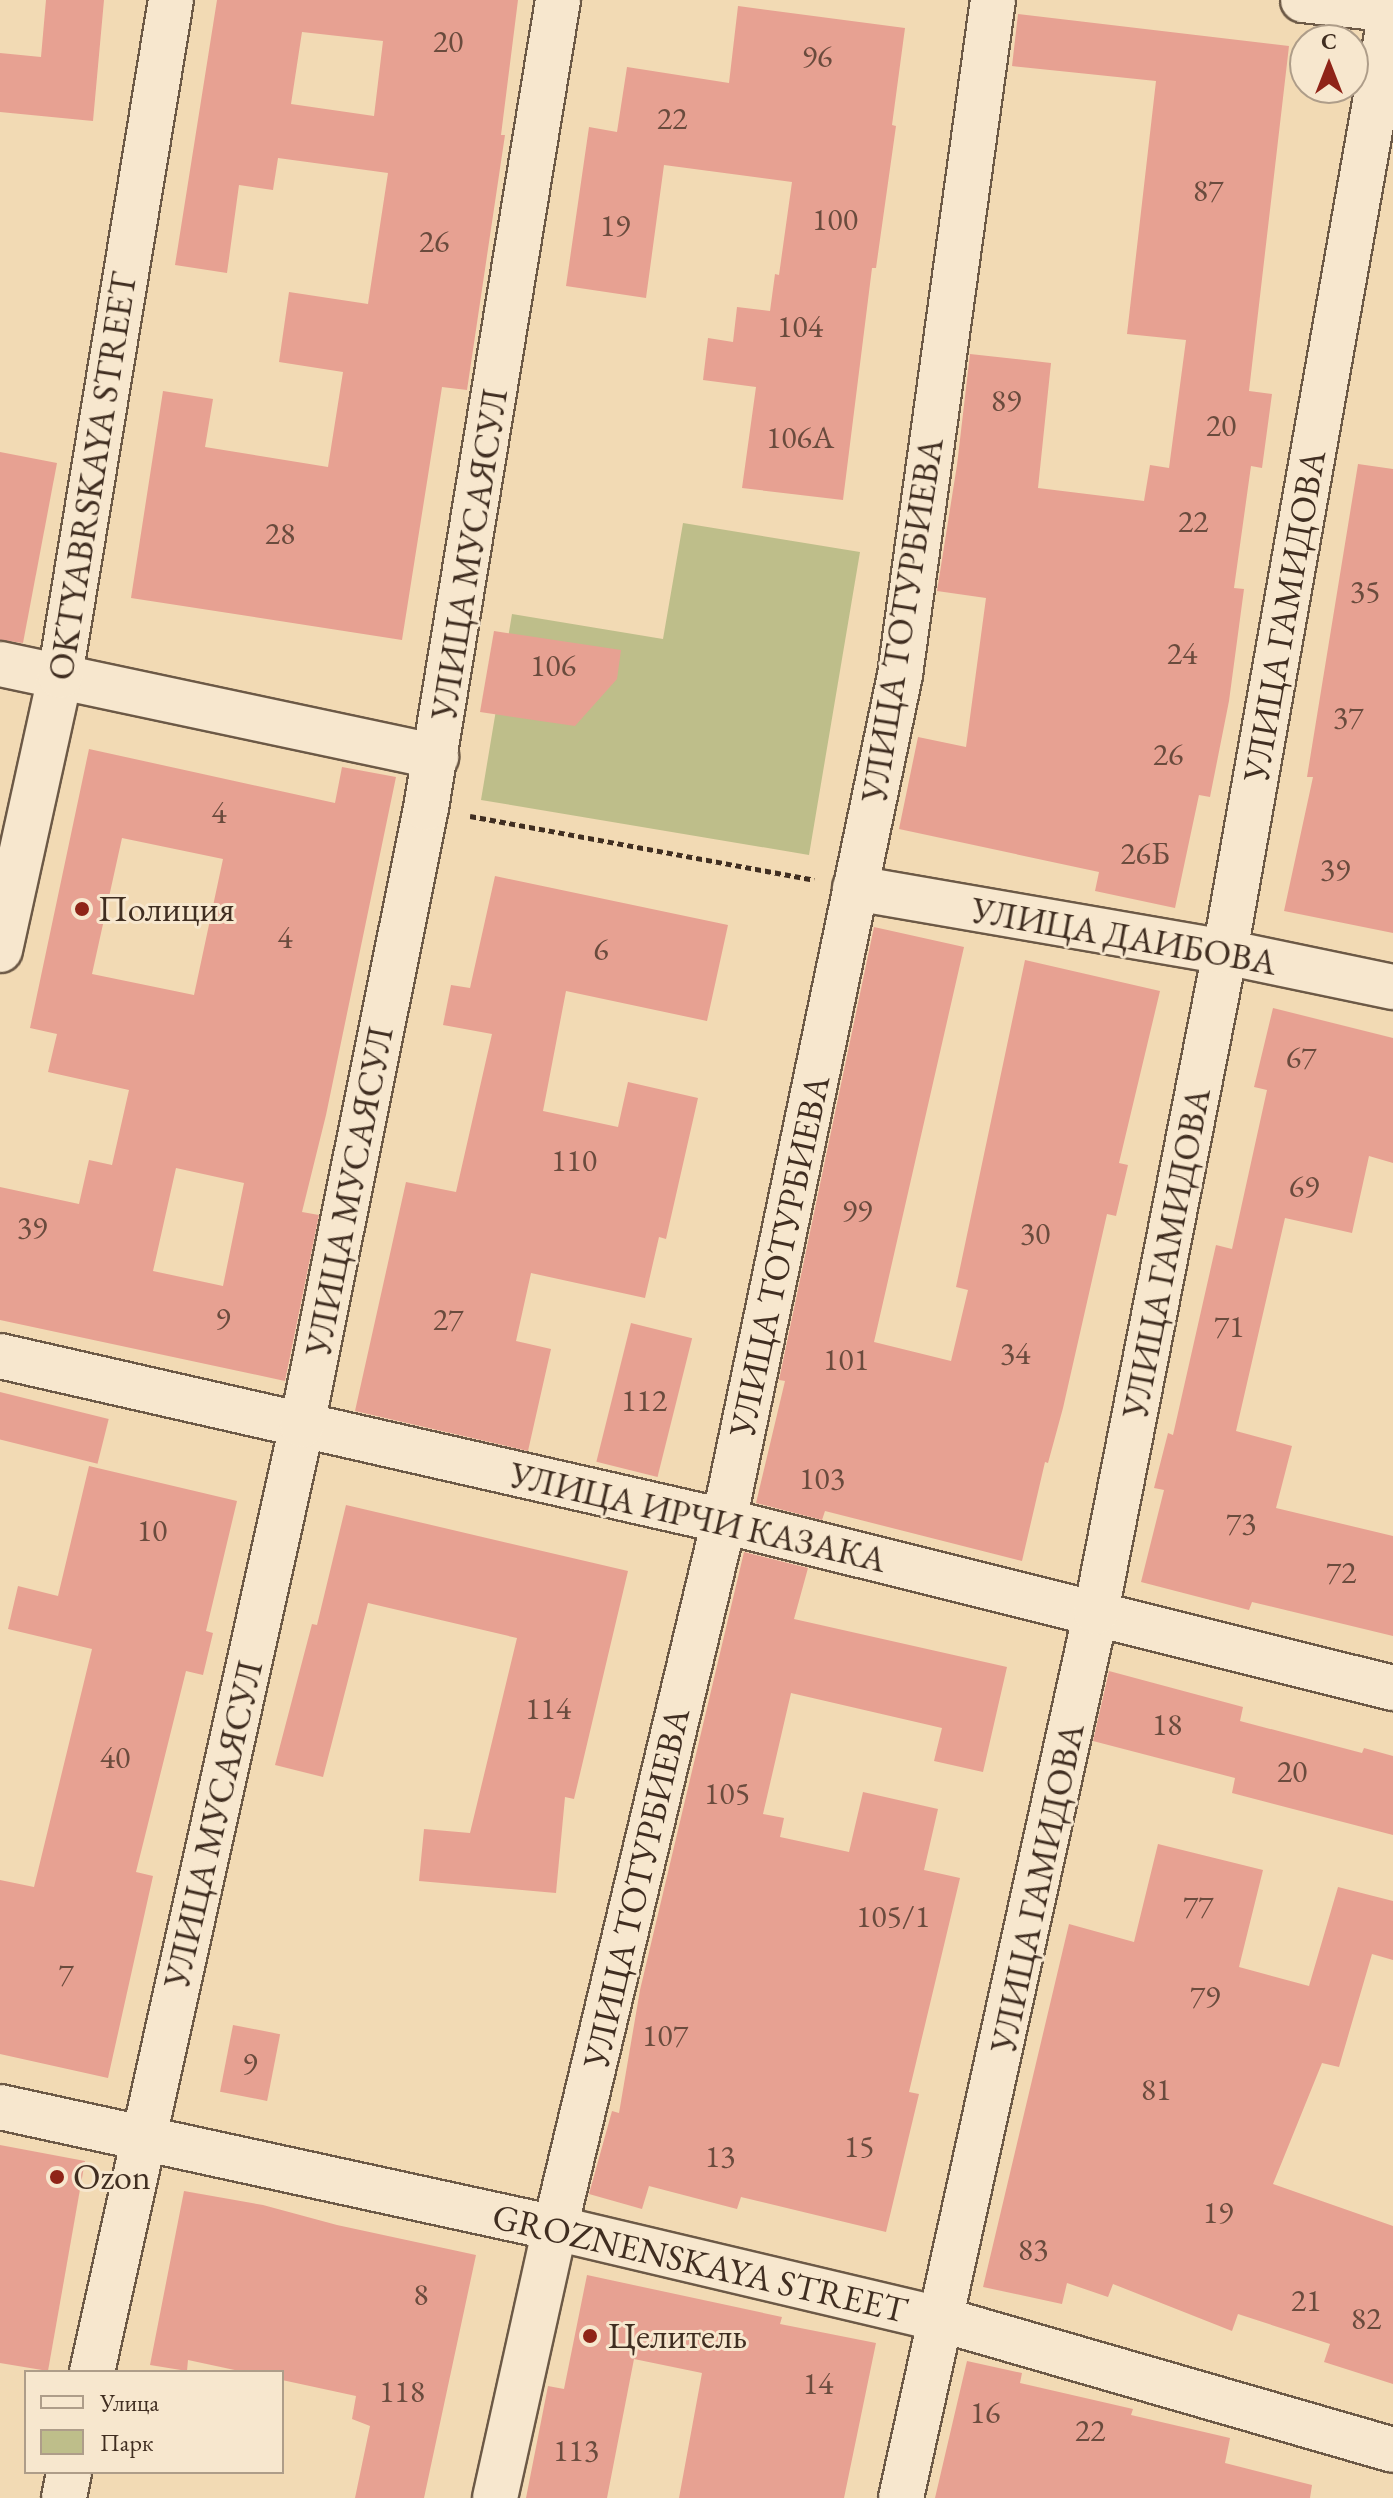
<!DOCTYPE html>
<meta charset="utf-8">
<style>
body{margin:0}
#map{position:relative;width:1393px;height:2498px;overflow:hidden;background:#f2dab4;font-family:"EB Garamond",serif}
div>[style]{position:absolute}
.green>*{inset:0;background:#bebe8a}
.building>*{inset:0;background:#e7a192;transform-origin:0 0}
.path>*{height:5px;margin-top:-2.5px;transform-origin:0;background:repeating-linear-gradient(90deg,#402e21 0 6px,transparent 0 10px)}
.roads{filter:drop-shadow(2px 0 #6c5946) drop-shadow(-2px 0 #6c5946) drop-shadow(0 2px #6c5946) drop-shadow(0 -2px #6c5946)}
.minor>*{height:44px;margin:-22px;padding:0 22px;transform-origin:22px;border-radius:22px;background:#f7e7ce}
.dots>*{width:22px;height:22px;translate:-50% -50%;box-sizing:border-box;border:4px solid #f7e7ce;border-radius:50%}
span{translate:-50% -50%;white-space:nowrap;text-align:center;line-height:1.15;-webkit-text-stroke:6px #f7e7ce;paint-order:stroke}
.number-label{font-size:32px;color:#6a4b3d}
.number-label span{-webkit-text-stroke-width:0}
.street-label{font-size:36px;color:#402e21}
.poi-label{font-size:36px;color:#402e21}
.left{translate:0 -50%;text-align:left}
.legend{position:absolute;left:24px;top:2370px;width:260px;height:104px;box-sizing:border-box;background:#f7e7ce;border:2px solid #ae9d89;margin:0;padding:10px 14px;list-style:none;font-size:24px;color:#402e21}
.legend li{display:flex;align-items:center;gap:16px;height:40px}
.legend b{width:40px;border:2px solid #ae9d89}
.north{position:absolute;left:1289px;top:24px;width:80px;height:80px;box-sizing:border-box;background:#f7e7ce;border:2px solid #ae9d89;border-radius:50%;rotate:0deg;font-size:22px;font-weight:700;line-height:32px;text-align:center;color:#402e21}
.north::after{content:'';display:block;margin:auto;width:28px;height:36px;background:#8f2418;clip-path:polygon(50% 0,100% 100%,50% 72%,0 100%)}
</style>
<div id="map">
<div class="green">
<i style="clip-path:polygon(683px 523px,860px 552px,809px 855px,481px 800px,512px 614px,663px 639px)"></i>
</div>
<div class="building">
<i style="clip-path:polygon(46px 0,104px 0,93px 121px,0 112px,0 53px,41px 57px)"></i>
<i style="clip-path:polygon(evenodd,217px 0,518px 0,501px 135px,505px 135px,467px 390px,442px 387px,402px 640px,131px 598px,163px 391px,213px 399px,205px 447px,328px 467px,343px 372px,279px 362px,289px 292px,368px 304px,388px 173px,278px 158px,273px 190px,239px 185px,227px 273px,175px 265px,217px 0,302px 32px,383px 41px,374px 116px,291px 104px,302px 32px)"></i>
<i style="clip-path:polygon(738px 6px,905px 28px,892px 125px,896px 126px,876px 268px,872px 268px,843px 500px,742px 488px,756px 387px,703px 380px,708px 338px,733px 342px,737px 307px,770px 311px,775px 274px,779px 275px,792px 182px,664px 165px,646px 298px,566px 286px,589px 127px,617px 132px,627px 67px,729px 83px)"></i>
<i style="clip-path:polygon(1018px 14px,1289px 46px,1249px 391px,1272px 394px,1262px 468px,1251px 466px,1234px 588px,1244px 589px,1229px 701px,1210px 797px,1199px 795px,1175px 908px,1095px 891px,1099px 872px,899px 829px,918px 737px,966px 747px,986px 598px,937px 591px,957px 465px,970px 354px,1051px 363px,1038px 488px,1144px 501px,1150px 465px,1169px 468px,1186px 340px,1127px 334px,1156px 81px,1012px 66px)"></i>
<i style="clip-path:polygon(0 452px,57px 463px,23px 643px,0 640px)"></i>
<i style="clip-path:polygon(1358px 464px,1393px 469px,1393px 933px,1284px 911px,1313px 777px,1307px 777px)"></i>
<i style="clip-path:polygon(494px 631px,621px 650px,617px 679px,575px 726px,480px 712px)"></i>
<i style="clip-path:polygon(evenodd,89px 749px,335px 803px,342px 767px,396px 777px,326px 1115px,302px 1212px,319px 1215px,285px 1381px,0 1320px,0 1187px,79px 1204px,89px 1160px,112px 1165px,129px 1090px,48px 1072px,57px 1034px,30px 1028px,89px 749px,122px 838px,223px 859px,194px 995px,92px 974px,122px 838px,89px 749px,176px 1168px,244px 1183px,223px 1286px,153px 1271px,176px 1168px)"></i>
<i style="clip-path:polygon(495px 876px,728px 925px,707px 1021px,566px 991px,543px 1111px,618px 1127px,628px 1082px,698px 1098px,666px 1239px,659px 1237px,645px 1298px,531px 1273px,516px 1341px,551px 1349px,528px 1451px,355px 1411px,406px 1182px,456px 1192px,492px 1034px,443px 1025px,451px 985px,470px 988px)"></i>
<i style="clip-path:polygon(874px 927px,964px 947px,874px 1342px,951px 1361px,968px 1290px,956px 1287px,1025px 960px,1160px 991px,1119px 1163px,1128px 1165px,1116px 1216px,1107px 1214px,1063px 1408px,1048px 1463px,1045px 1462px,1022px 1561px,825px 1511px,822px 1520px,756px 1503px,785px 1381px,779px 1380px)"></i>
<i style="clip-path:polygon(1273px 1008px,1393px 1038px,1393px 1163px,1369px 1156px,1352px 1233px,1285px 1218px,1236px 1431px,1292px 1446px,1276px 1508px,1393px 1536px,1393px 1636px,1252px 1602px,1249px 1610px,1141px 1582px,1164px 1490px,1154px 1488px,1168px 1433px,1173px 1435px,1216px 1245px,1232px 1249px,1267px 1090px,1254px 1087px)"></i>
<i style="left:631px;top:1323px;width:63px;height:143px;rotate:14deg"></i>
<i style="left:0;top:1392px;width:112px;height:46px;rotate:14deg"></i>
<i style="clip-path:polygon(89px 1466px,237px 1501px,206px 1631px,213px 1633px,203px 1675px,186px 1671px,136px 1872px,153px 1876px,108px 2078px,0 2054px,0 1880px,34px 1887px,92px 1649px,8px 1629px,18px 1586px,58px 1596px)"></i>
<i style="clip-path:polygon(346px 1505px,628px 1571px,574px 1799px,565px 1797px,556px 1893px,419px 1881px,424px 1829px,470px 1833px,517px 1638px,368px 1603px,323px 1777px,275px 1765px,312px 1624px,317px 1625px)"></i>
<i style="clip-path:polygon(744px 1552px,808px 1568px,794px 1619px,1007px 1667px,983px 1772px,934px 1761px,942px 1728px,791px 1693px,763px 1814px,784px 1818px,780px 1837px,849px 1852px,863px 1792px,938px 1809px,924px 1870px,960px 1878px,909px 2092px,919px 2094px,886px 2232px,741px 2197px,737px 2209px,649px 2186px,642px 2209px,589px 2194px,612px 2111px,619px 2113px,640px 1990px)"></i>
<i style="clip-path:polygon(1109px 1671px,1243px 1707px,1240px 1721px,1362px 1753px,1364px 1748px,1393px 1756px,1393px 1835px,1232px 1793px,1235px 1778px,1093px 1741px)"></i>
<i style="clip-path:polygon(1158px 1844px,1263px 1870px,1239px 1967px,1309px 1986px,1338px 1887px,1393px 1901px,1393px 1960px,1372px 1954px,1339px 2067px,1322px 2063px,1273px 2184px,1393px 2226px,1393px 2384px,1324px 2362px,1330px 2344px,1238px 2314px,1232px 2331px,1113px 2284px,1108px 2297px,1067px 2283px,1062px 2304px,983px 2287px,1069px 1924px,1134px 1942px)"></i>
<i style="left:233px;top:2025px;width:48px;height:68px;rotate:11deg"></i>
<i style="clip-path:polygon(0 2145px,85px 2161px,48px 2371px,0 2363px)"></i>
<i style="clip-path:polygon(184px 2191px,263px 2205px,337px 2225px,476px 2255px,424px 2498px,355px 2498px,370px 2426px,352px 2419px,356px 2396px,282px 2380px,282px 2372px,244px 2372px,188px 2360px,187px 2371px,150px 2365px)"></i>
<i style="clip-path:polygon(587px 2275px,782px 2317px,780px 2324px,876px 2343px,844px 2498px,679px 2498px,702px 2373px,634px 2359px,607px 2498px,526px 2498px,548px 2386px,564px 2389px)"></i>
<i style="clip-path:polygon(967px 2361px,1022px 2373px,1020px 2383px,1133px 2409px,1131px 2415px,1230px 2438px,1225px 2463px,1312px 2485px,1310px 2498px,935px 2498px)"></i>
</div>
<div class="path">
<i style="left:470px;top:816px;width:350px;rotate:10.5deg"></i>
</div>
<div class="roads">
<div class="minor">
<i style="left:1303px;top:0;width:91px;rotate:6.3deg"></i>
<i style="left:0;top:664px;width:446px;rotate:12deg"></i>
<i style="left:855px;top:888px;width:375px;rotate:9.8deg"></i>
<i style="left:1225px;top:952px;width:172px;rotate:11.8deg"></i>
<i style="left:0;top:950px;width:280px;rotate:-77.6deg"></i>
<i style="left:60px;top:676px;width:685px;rotate:-80.68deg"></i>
<i style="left:0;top:1356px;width:743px;rotate:12.84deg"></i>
<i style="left:724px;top:1521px;width:690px;rotate:14.02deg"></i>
<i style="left:0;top:2107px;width:568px;rotate:12.3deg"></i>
<i style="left:555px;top:2228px;width:399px;rotate:13.3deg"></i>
<i style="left:943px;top:2320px;width:468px;rotate:16.1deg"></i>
<i style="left:92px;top:2372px;width:970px;rotate:-77.5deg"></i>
<i style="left:302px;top:1425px;width:629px;rotate:-78.64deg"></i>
<i style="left:426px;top:808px;width:819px;rotate:-80.72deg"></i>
<i style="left:64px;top:2498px;width:26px;rotate:-79deg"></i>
<i style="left:495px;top:2498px;width:277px;rotate:-77.5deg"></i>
<i style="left:555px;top:2228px;width:727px;rotate:-76.56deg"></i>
<i style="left:724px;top:1521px;width:864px;rotate:-78.25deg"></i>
<i style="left:900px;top:675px;width:681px;rotate:-82.16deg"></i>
<i style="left:901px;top:2498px;width:907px;rotate:-77.59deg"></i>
<i style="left:1096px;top:1612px;width:672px;rotate:-78.94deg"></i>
<i style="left:1225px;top:952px;width:967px;rotate:-79.99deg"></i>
</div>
</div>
<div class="dots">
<i style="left:82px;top:909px;background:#8f2418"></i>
<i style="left:57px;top:2177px;background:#8f2418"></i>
<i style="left:590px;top:2336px;background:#8f2418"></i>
</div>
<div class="number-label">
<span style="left:448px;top:41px">20</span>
<span style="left:817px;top:56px">96</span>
<span style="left:672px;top:118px">22</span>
<span style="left:1208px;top:190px">87</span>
<span style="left:835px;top:219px">100</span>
<span style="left:615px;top:225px">19</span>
<span style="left:434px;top:241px">26</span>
<span style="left:800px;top:326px">104</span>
<span style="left:1006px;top:400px">89</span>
<span style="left:1221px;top:425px">20</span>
<span style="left:800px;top:437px">106А</span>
<span style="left:1193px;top:521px">22</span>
<span style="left:280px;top:533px">28</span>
<span style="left:1365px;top:591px">35</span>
<span style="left:1182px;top:653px">24</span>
<span style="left:553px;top:665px">106</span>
<span style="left:1348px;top:717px">37</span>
<span style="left:1168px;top:754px">26</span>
<span style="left:219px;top:812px">4</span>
<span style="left:1145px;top:853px">26Б</span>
<span style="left:1335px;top:869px">39</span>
<span style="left:285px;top:937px">4</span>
<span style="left:601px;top:949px">6</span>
<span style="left:1301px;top:1057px">67</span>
<span style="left:574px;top:1160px">110</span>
<span style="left:1304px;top:1186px">69</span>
<span style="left:857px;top:1210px">99</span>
<span style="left:32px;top:1227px">39</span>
<span style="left:1035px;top:1233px">30</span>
<span style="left:223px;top:1318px">9</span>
<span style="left:448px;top:1319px">27</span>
<span style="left:1229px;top:1326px">71</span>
<span style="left:1015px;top:1353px">34</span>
<span style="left:846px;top:1359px">101</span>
<span style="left:644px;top:1400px">112</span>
<span style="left:822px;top:1478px">103</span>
<span style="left:1241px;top:1523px">73</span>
<span style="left:152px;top:1530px">10</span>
<span style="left:1341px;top:1572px">72</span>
<span style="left:548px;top:1708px">114</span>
<span style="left:1167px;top:1724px">18</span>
<span style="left:115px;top:1757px">40</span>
<span style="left:1292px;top:1771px">20</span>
<span style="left:727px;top:1793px">105</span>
<span style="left:1198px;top:1906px">77</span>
<span style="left:893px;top:1916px">105/1</span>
<span style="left:66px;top:1974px">7</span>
<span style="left:1205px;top:1996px">79</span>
<span style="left:665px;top:2035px">107</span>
<span style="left:250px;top:2063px">9</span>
<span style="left:1156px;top:2089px">81</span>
<span style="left:859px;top:2146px">15</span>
<span style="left:720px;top:2156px">13</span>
<span style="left:1218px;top:2212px">19</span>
<span style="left:1033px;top:2249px">83</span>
<span style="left:421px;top:2294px">8</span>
<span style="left:1306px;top:2300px">21</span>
<span style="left:1366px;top:2318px">82</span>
<span style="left:818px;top:2383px">14</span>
<span style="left:402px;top:2391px">118</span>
<span style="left:985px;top:2412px">16</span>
<span style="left:1090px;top:2430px">22</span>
<span style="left:576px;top:2450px">113</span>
</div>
<div class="street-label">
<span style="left:92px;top:476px;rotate:-81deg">OKTYABRSKAYA STREET</span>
<span style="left:469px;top:554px;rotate:-81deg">УЛИЦА МУСАЯСУЛ</span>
<span style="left:1284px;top:616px;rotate:-80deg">УЛИЦА ГАМИДОВА</span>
<span style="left:902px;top:620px;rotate:-81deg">УЛИЦА ТОТУРБИЕВА</span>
<span style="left:1124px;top:936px;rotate:10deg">УЛИЦА ДАИБОВА</span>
<span style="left:349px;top:1191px;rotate:-79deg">УЛИЦА МУСАЯСУЛ</span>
<span style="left:1166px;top:1253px;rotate:-79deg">УЛИЦА ГАМИДОВА</span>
<span style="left:779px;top:1256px;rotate:-78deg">УЛИЦА ТОТУРБИЕВА</span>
<span style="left:698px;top:1517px;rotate:13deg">УЛИЦА ИРЧИ КАЗАКА</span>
<span style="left:213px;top:1824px;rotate:-77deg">УЛИЦА МУСАЯСУЛ</span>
<span style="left:636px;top:1888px;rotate:-77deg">УЛИЦА ТОТУРБИЕВА</span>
<span style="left:1037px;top:1888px;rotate:-78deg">УЛИЦА ГАМИДОВА</span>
<span style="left:700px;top:2263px;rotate:13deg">GROZNENSKAYA STREET</span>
</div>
<div class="poi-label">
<span class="left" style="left:98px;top:909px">Полиция</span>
<span class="left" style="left:73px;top:2177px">Ozon</span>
<span class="left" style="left:608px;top:2336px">Целитель</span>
</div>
<ul class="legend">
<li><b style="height:10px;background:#f7e7ce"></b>Улица</li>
<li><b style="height:22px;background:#bebe8a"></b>Парк</li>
</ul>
<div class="north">С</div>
</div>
